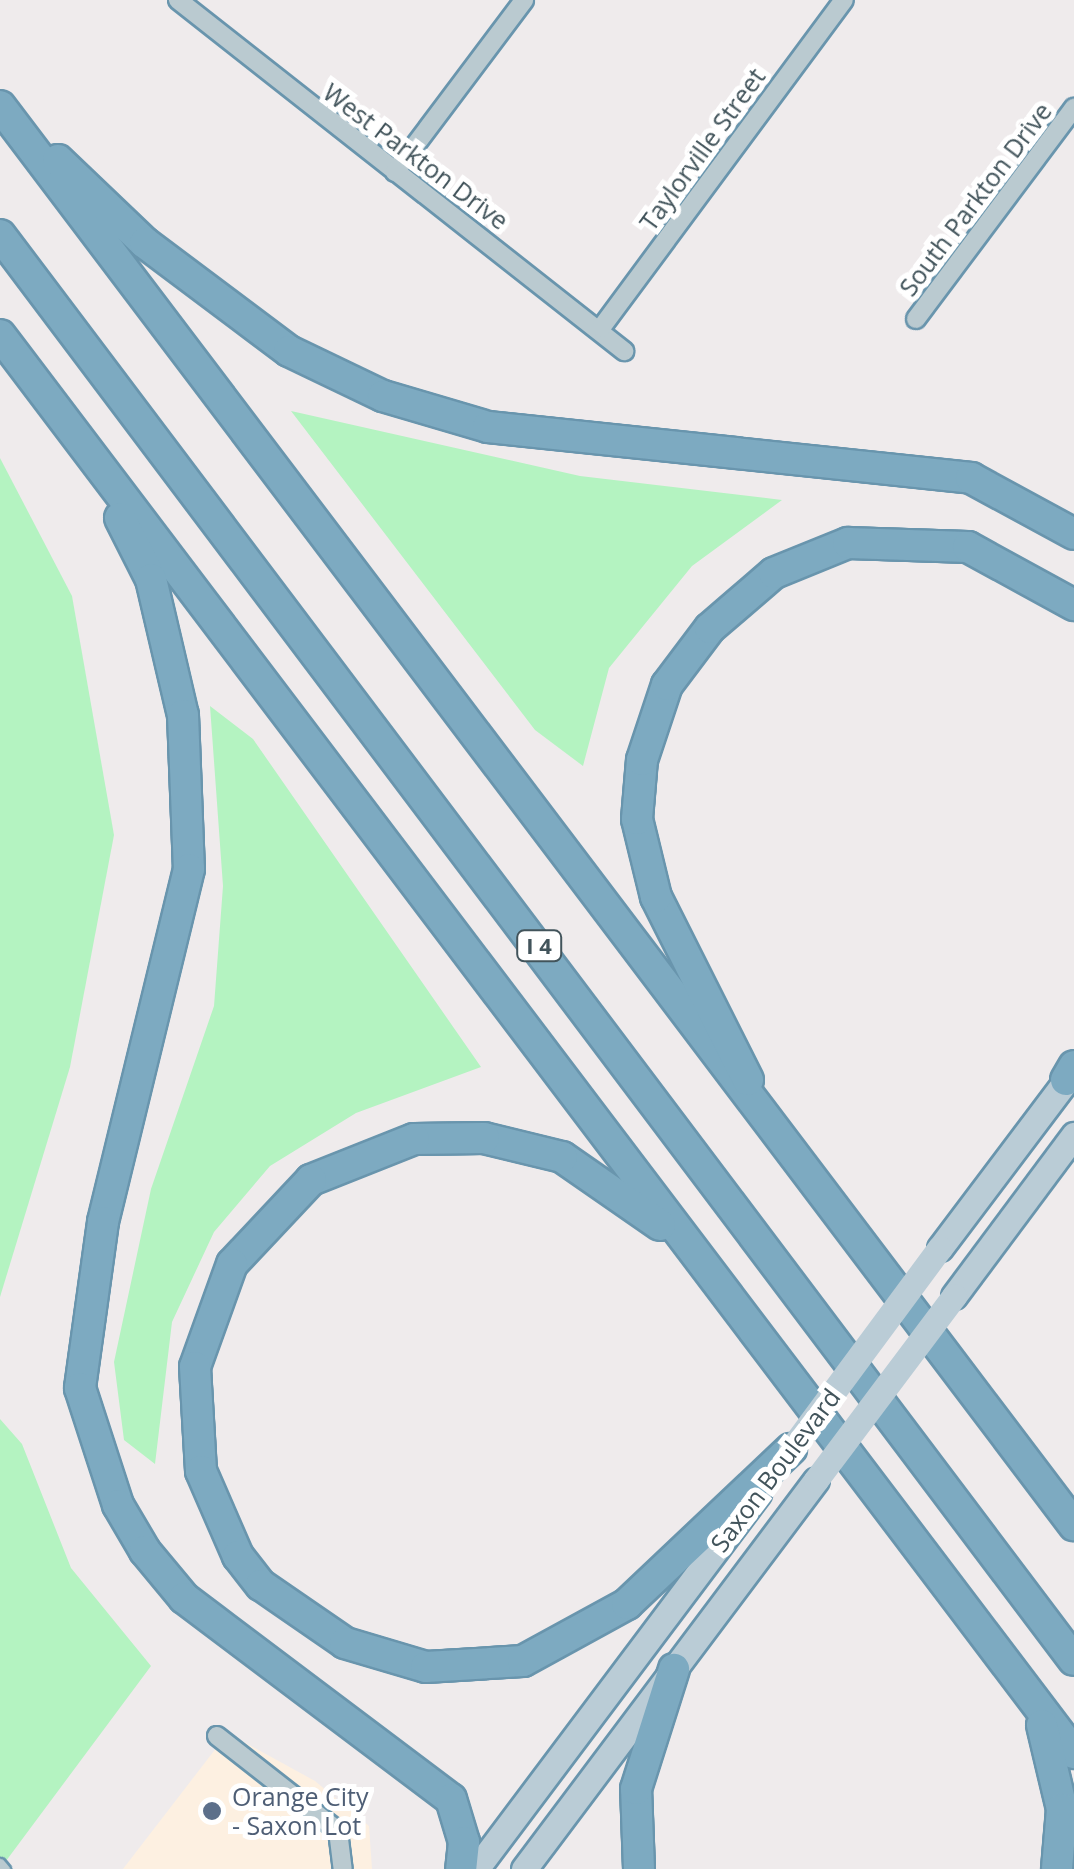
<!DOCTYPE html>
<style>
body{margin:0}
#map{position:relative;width:1074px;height:1869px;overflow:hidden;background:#efebec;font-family:"Open Sans",sans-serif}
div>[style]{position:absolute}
.commercial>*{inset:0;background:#fdf0e1}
.green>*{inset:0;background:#b4f3c1}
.roads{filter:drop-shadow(2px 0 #6995ad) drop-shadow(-2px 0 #6995ad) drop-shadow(0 2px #6995ad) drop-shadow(0 -2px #6995ad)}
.service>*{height:9px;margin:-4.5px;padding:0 4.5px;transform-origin:4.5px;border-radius:4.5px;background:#bacad0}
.minor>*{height:18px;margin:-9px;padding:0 9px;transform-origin:9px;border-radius:9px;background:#bacad0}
.secondary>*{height:25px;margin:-12.5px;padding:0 12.5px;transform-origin:12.5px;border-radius:12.5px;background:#baccd6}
.motorway>*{height:30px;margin:-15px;padding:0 15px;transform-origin:15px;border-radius:15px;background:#7daac1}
.secondary-bridge>*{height:25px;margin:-12.5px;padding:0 12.5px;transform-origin:12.5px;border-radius:12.5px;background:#baccd6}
.dots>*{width:28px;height:28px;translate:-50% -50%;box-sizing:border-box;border:5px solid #fff;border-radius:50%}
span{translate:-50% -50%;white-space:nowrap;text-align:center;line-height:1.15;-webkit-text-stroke:10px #fff;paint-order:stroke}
.shield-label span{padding:2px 8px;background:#fff;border:2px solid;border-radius:8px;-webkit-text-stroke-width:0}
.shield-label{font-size:22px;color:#42545b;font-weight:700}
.street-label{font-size:25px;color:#42545b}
.service-label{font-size:25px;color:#4e5e75}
.left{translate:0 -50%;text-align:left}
</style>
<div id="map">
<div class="commercial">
<i style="clip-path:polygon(231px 1735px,315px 1781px,369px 1826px,372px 1869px,353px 1869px,348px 1830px,327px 1806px)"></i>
<i style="clip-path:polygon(217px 1747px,329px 1835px,332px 1869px,123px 1869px)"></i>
</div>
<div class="green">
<i style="clip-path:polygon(291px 411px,580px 476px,782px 500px,692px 566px,609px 668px,583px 766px,535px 730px)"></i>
<i style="clip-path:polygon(0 458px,72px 596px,114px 835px,70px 1067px,0 1297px)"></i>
<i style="clip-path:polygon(210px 706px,253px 739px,481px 1067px,356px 1113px,270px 1166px,214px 1232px,172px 1322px,155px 1464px,124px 1440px,114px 1362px,151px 1189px,214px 1006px,223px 886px)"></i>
<i style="clip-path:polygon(0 1419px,22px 1444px,71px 1568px,151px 1666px,0 1869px)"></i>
</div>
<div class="roads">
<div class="service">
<i style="left:0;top:1863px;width:8px;rotate:50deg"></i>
</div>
<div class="minor">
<i style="left:178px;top:0;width:568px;rotate:38.2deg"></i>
<i style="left:395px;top:172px;width:215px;rotate:-53.1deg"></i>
<i style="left:916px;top:319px;width:264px;rotate:-53.2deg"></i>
<i style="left:601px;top:328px;width:408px;rotate:-53.5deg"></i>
<i style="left:217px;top:1736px;width:154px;rotate:38.1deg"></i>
<i style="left:338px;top:1831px;width:38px;rotate:83deg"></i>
</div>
<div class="secondary">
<i style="left:940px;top:1248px;width:223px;rotate:-53deg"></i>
<i style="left:954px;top:1296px;width:201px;rotate:-53.3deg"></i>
<i style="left:476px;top:1869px;width:470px;rotate:-53.1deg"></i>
<i style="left:524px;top:1869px;width:486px;rotate:-53.1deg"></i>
</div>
<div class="motorway">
<i style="left:0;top:106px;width:1780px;rotate:52.88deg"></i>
<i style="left:58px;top:160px;width:120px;rotate:43.7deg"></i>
<i style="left:145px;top:243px;width:180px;rotate:36.9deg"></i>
<i style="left:289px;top:351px;width:104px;rotate:25.6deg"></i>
<i style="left:383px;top:396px;width:109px;rotate:16.4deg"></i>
<i style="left:488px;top:427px;width:486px;rotate:6deg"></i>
<i style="left:971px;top:478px;width:117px;rotate:28.5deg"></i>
<i style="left:0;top:235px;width:1784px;rotate:53deg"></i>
<i style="left:0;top:335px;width:1779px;rotate:52.86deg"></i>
<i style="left:120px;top:518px;width:68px;rotate:63.1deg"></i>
<i style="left:151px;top:579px;width:140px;rotate:76.8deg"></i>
<i style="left:183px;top:715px;width:154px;rotate:87.8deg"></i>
<i style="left:189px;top:869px;width:363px;rotate:103.7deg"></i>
<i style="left:103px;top:1222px;width:168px;rotate:97.9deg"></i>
<i style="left:80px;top:1388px;width:123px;rotate:72deg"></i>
<i style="left:118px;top:1505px;width:53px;rotate:59.6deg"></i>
<i style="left:145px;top:1551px;width:61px;rotate:50.3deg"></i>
<i style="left:184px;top:1598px;width:334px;rotate:37deg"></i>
<i style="left:451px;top:1799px;width:45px;rotate:73.2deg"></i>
<i style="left:464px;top:1842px;width:27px;rotate:96deg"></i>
<i style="left:748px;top:1080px;width:205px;rotate:-116.7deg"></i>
<i style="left:656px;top:897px;width:80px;rotate:-103.7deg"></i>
<i style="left:637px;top:819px;width:59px;rotate:-85.2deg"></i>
<i style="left:642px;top:760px;width:79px;rotate:-71.6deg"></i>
<i style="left:667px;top:685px;width:71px;rotate:-53deg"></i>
<i style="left:710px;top:628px;width:84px;rotate:-40.7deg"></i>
<i style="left:774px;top:573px;width:80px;rotate:-22.1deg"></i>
<i style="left:848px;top:543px;width:120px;rotate:1.9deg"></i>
<i style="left:968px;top:547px;width:121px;rotate:28.7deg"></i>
<i style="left:1066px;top:1080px;width:16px;rotate:-60deg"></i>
<i style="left:660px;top:1225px;width:119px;rotate:-145.2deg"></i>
<i style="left:562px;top:1157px;width:80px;rotate:-166.3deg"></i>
<i style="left:484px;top:1138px;width:70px;rotate:179.2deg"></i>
<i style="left:414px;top:1139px;width:111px;rotate:158.3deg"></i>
<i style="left:311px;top:1180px;width:115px;rotate:133.2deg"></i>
<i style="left:232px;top:1264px;width:109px;rotate:109.8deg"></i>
<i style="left:195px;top:1367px;width:104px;rotate:86.7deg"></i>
<i style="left:201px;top:1471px;width:93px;rotate:66.5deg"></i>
<i style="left:238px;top:1556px;width:37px;rotate:52deg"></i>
<i style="left:261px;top:1585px;width:102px;rotate:34.6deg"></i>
<i style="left:345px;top:1643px;width:84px;rotate:16.5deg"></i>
<i style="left:426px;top:1667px;width:97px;rotate:-3.5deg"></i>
<i style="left:523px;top:1661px;width:119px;rotate:-28.7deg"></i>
<i style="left:627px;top:1604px;width:226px;rotate:-43.4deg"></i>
<i style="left:1042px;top:1725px;width:86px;rotate:76.6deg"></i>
<i style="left:1062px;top:1809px;width:60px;rotate:94.8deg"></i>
<i style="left:639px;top:1869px;width:80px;rotate:-92.1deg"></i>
<i style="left:636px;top:1789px;width:126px;rotate:-72.4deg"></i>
</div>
</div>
<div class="secondary-bridge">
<i style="left:791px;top:1449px;width:250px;rotate:-53.5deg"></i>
<i style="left:816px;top:1480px;width:230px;rotate:-53.1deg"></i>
</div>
<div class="dots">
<i style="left:212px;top:1811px;background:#5c6f8a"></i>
</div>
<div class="shield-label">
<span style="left:539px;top:946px">I 4</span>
</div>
<div class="street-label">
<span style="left:702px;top:149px;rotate:-54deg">Taylorville Street</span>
<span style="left:416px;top:156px;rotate:37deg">West Parkton Drive</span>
<span style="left:975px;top:199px;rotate:-53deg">South Parkton Drive</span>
<span style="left:775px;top:1470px;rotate:-53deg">Saxon Boulevard</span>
</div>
<div class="service-label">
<span class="left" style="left:232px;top:1811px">Orange City<br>- Saxon Lot</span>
</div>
</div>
